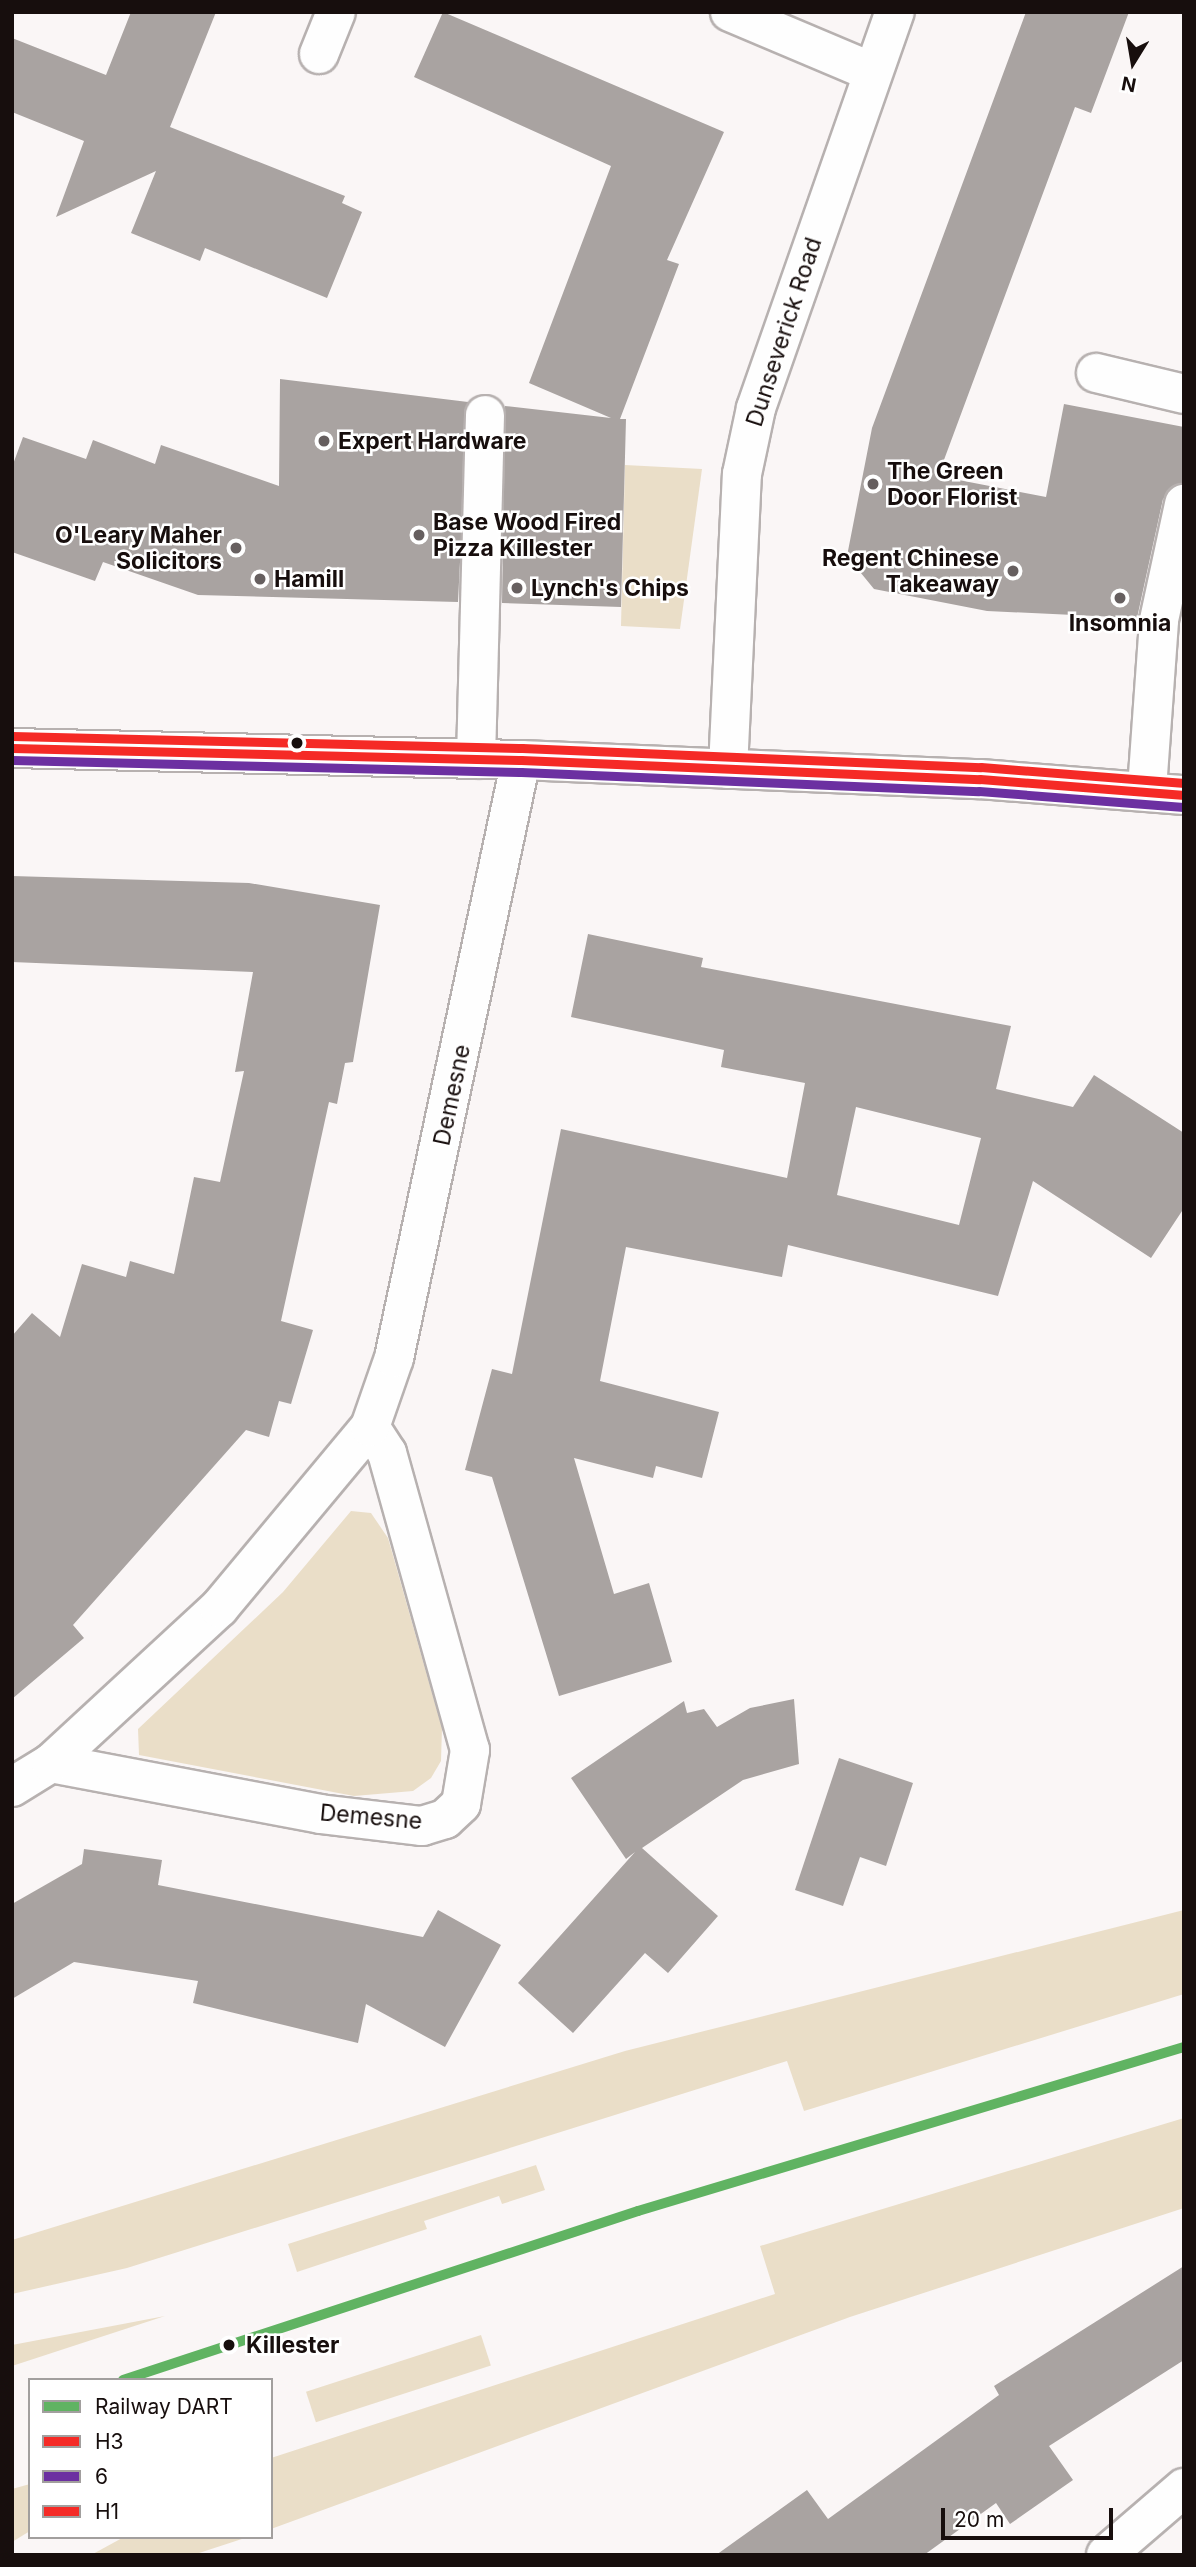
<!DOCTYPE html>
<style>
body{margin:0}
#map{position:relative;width:1196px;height:2567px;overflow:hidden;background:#faf6f6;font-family:Inter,sans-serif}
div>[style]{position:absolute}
.green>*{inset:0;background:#eadec8;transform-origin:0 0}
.building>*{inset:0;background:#a9a3a1}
.roads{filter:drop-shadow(2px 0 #b7b1b0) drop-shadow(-2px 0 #b7b1b0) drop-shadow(0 2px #b7b1b0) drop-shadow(0 -2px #b7b1b0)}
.minor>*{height:38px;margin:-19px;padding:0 19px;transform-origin:19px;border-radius:19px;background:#fefefe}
.major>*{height:38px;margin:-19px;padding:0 19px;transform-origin:19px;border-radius:19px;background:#fefefe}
.bus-1>*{height:9px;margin:-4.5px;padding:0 4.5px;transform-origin:4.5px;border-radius:4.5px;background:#f52a26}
.bus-2>*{height:9px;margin:-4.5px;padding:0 4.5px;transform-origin:4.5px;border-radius:4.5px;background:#6c30a1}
.bus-3>*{height:9px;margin:-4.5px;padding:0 4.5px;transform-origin:4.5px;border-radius:4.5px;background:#f52a26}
.rail-1>*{height:10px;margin:-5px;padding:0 5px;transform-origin:5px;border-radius:5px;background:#60b362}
.dots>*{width:19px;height:19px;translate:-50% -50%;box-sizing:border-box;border:4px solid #fff;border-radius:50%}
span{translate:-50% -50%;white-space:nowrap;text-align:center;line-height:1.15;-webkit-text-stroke:5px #fff;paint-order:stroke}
.street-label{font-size:23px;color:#170e0d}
.poi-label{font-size:23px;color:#170e0d;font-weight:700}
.left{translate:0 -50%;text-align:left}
.right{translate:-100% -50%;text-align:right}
.stop-label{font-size:23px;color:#170e0d;font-weight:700}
.frame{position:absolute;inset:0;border:14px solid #170e0d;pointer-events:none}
.legend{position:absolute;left:28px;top:2378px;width:245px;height:161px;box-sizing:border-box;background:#fff;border:2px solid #a29f9e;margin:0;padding:9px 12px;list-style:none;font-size:21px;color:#170e0d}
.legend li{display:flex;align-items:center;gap:14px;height:35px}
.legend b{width:35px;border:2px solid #a29f9e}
.north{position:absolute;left:1098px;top:28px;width:70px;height:70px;-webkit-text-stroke:5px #fff;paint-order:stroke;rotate:191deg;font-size:19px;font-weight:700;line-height:28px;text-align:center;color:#170e0d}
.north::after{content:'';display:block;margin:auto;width:24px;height:32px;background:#170e0d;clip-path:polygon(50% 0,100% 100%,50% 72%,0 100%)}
.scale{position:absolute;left:941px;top:2508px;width:172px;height:32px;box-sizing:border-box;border:4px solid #170e0d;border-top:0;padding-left:9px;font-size:21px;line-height:24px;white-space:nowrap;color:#170e0d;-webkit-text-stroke:5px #fff;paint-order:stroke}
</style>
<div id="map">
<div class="green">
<i style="clip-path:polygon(625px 465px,702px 469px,680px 629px,621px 626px)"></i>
<i style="clip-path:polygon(351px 1511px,371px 1513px,388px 1538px,442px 1728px,441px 1761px,431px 1778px,413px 1791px,354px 1796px,139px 1755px,138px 1729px,283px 1592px)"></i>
<i style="clip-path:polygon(1184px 1910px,1184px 1994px,804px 2111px,787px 2061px,127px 2268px,12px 2294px,12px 2240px,625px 2051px)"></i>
<i style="clip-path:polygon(1184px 2118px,1184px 2208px,850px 2317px,271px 2529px,271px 2458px,775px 2294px,760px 2246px)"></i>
<i style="clip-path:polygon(536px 2165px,545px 2190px,502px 2204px,499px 2196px,424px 2221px,427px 2229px,297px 2272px,288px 2244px)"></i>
<i style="clip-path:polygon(165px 2316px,12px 2366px,12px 2345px)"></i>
<i style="left:481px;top:2335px;width:32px;height:184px;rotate:72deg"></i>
<i style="clip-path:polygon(30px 2484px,30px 2531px,12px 2542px,12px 2489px)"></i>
<i style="clip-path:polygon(124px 2537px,248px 2537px,193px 2555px,91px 2555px)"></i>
</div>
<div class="building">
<i style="clip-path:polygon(131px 12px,216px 12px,170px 127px,345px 196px,342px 203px,362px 212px,327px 298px,205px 248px,200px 261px,131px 233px,156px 171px,56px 217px,84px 141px,12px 112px,12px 38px,106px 75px)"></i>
<i style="clip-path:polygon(443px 12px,724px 132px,667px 260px,679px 264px,620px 419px,626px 419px,621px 607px,502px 603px,505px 406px,611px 418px,529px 383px,611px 166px,414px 77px)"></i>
<i style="clip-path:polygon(1026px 12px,1129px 12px,1091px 113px,1075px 107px,938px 476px,1046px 497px,1064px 404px,1184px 427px,1184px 483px,1163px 499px,1137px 618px,987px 611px,874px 589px,847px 556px,872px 428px)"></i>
<i style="clip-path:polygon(280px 379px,468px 402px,458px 602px,198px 595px,103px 562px,95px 581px,12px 552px,12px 467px,23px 437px,86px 459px,93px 440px,155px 464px,161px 445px,279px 486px)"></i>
<i style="clip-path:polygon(12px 876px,249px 883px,380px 905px,353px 1062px,345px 1063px,337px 1104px,329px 1102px,281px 1321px,313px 1330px,291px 1404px,279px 1401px,269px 1437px,246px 1430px,73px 1625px,84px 1638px,12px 1699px,12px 1336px,32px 1313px,60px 1337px,82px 1264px,126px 1277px,130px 1261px,174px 1274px,194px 1177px,220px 1182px,244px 1071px,235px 1072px,253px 972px,12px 962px)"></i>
<i style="clip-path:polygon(evenodd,588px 934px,703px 958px,701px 967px,1011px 1026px,996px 1089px,1073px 1107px,1094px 1075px,1184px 1133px,1184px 1208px,1151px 1258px,1033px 1181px,998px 1296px,788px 1245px,782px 1277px,626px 1247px,600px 1381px,719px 1412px,702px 1478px,656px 1466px,653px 1478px,574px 1458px,614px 1594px,649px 1583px,672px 1662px,559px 1696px,492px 1477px,465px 1470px,492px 1369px,512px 1374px,561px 1129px,787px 1178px,805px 1083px,721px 1067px,724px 1050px,571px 1017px,588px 934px,856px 1107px,981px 1138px,959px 1225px,837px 1195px,856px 1107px)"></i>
<i style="clip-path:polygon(794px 1699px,799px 1764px,743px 1780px,642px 1848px,718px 1916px,668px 1973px,645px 1953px,573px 2033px,518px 1983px,635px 1852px,626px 1859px,571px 1778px,684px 1701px,687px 1713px,704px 1709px,717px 1727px,750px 1708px)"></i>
<i style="clip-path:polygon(839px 1758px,913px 1783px,886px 1866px,860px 1857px,843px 1906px,795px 1890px)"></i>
<i style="clip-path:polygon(84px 1849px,162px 1860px,158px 1885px,423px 1937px,438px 1910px,501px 1945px,445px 2047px,366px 2004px,358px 2043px,193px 2003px,198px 1981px,74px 1962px,12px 1999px,12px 1904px,82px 1864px)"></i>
<i style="clip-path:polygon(1184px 2266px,1184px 2360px,1049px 2446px,1073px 2480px,1010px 2524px,996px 2503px,924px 2555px,716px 2555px,807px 2490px,828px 2519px,999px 2395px,994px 2386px)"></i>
</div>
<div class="roads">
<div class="minor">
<i style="left:730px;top:12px;width:154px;rotate:22.9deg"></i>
<i style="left:319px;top:54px;width:45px;rotate:-68deg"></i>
<i style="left:1096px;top:373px;width:90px;rotate:13.4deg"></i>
<i style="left:476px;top:759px;width:344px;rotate:-88.5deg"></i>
<i style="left:728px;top:769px;width:295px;rotate:-87.3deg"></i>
<i style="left:742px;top:474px;width:67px;rotate:-78deg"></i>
<i style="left:756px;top:408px;width:420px;rotate:-70.7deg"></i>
<i style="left:1147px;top:789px;width:169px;rotate:-85.9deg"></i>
<i style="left:1159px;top:620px;width:119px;rotate:-77.8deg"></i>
<i style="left:51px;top:1763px;width:274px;rotate:10.7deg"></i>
<i style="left:320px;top:1814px;width:103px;rotate:6.7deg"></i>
<i style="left:422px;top:1826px;width:24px;rotate:-17deg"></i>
<i style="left:445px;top:1819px;width:22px;rotate:-43deg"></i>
<i style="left:461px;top:1804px;width:55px;rotate:-80.5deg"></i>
<i style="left:470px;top:1750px;width:308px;rotate:-105.6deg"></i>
<i style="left:387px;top:1453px;width:31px;rotate:-123deg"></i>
<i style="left:12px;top:1787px;width:46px;rotate:-31.6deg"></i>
<i style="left:51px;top:1763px;width:229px;rotate:-42.7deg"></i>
<i style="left:219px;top:1608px;width:236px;rotate:-50.2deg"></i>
<i style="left:370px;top:1427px;width:73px;rotate:-70.8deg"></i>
<i style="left:394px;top:1358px;width:611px;rotate:-78.01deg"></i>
<i style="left:1106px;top:2555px;width:103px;rotate:-40.7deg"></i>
</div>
<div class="major">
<i style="left:12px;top:748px;width:509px;rotate:1.35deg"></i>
<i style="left:521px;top:760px;width:459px;rotate:2.4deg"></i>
<i style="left:980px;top:779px;width:205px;rotate:4.5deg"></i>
</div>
</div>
<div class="bus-1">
<i style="left:12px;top:748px;width:509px;rotate:1.35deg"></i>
<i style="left:521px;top:760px;width:459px;rotate:2.4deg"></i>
<i style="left:980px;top:779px;width:205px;rotate:4.5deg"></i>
</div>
<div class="bus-2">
<i style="left:12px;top:760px;width:509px;rotate:1.35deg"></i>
<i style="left:521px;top:772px;width:458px;rotate:2.4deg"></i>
<i style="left:979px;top:791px;width:205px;rotate:4.5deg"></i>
</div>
<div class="bus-3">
<i style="left:12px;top:736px;width:510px;rotate:1.35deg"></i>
<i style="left:522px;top:748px;width:459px;rotate:2.4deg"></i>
<i style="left:981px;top:767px;width:204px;rotate:4.5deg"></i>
</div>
<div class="rail-1">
<i style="left:123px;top:2380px;width:542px;rotate:-18.17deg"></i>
<i style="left:638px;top:2211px;width:570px;rotate:-16.72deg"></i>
</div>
<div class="dots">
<i style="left:324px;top:441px;background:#665f5f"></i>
<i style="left:873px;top:484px;background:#665f5f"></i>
<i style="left:419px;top:535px;background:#665f5f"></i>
<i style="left:236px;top:548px;background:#665f5f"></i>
<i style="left:1013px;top:571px;background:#665f5f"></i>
<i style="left:260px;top:579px;background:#665f5f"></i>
<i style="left:517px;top:588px;background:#665f5f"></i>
<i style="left:1120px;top:598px;background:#665f5f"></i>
<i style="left:297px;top:743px;background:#170e0d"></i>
<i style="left:229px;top:2345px;background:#170e0d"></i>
</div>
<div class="street-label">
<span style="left:784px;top:332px;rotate:-72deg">Dunseverick Road</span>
<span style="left:452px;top:1095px;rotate:-78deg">Demesne</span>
<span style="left:371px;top:1817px;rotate:5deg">Demesne</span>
</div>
<div class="poi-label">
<span class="left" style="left:338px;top:441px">Expert Hardware</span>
<span class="left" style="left:887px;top:484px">The Green<br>Door Florist</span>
<span class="left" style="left:433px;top:535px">Base Wood Fired<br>Pizza Killester</span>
<span class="right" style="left:222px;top:548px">O'Leary Maher<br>Solicitors</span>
<span class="right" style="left:999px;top:571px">Regent Chinese<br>Takeaway</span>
<span class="left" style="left:274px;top:579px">Hamill</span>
<span class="left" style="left:531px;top:588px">Lynch's Chips</span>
<span style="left:1120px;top:623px">Insomnia</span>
</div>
<div class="stop-label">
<span class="left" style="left:246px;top:2345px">Killester</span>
</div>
<div class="frame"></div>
<ul class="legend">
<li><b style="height:9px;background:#60b362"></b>Railway DART</li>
<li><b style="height:9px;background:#f52a26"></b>H3</li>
<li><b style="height:9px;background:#6c30a1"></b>6</li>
<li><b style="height:9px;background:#f52a26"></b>H1</li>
</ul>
<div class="north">N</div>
<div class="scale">20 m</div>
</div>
